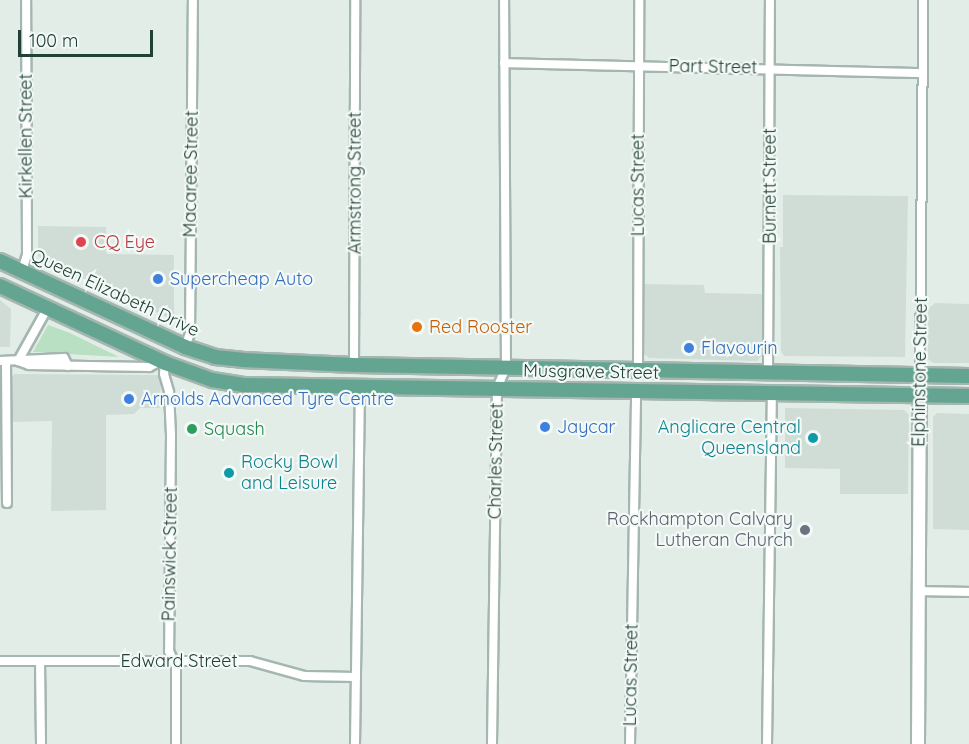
<!DOCTYPE html>
<style>
body{margin:0}
#map{position:relative;width:969px;height:744px;overflow:hidden;background:#e2ede8;font-family:Quicksand,sans-serif}
div>[style]{position:absolute}
.built>*{inset:0;background:#d0ddd7}
.green>*{inset:0;background:#bae0c3}
.roads{filter:drop-shadow(2px 0 #a4b6af) drop-shadow(-2px 0 #a4b6af) drop-shadow(0 2px #a4b6af) drop-shadow(0 -2px #a4b6af)}
.street>*{height:8px;margin:-4px;padding:0 4px;transform-origin:4px;border-radius:4px;background:#fff}
.secondary>*{height:12px;margin:-6px;padding:0 6px;transform-origin:6px;border-radius:6px;background:#fff}
.primary>*{height:14px;margin:-7px;padding:0 7px;transform-origin:7px;border-radius:7px;background:#64a592}
.dots>*{width:16px;height:16px;translate:-50% -50%;box-sizing:border-box;border:3px solid #f3f9f6;border-radius:50%}
span{translate:-50% -50%;white-space:nowrap;text-align:center;line-height:1.15;-webkit-text-stroke:4.5px #f3f9f6;paint-order:stroke}
.street-label{font-size:18px;color:#214036}
.health-label{font-size:18px;color:#be3a42}
.left{translate:0 -50%;text-align:left}
.shop-label{font-size:18px;color:#366cbe}
.food-label{font-size:18px;color:#c56008}
.culture-label{font-size:18px;color:#0d838f}
.right{translate:-100% -50%;text-align:right}
.leisure-label{font-size:18px;color:#27864d}
.worship-label{font-size:18px;color:#5b616d}
.scale{position:absolute;left:18px;top:30px;width:135px;height:27px;box-sizing:border-box;border:3px solid #214036;border-top:0;padding-left:8px;font-size:18px;line-height:21px;white-space:nowrap;color:#214036;-webkit-text-stroke:4px #f3f9f6;paint-order:stroke}
</style>
<div id="map">
<div class="built">
<i style="clip-path:polygon(783px 195px,908px 196px,905px 357px,784px 356px,781px 351px,780px 247px,783px 247px)"></i>
<i style="clip-path:polygon(38px 226px,106px 227px,107px 254px,174px 255px,174px 317px,171px 319px,42px 259px,38px 256px)"></i>
<i style="clip-path:polygon(644px 284px,704px 285px,705px 293px,762px 294px,763px 354px,757px 361px,649px 358px,644px 354px)"></i>
<i style="clip-path:polygon(0 300px,11px 309px,10px 347px,0 347px)"></i>
<i style="clip-path:polygon(935px 303px,969px 304px,969px 363px,933px 363px,928px 359px,928px 309px)"></i>
<i style="clip-path:polygon(15px 374px,158px 375px,161px 379px,160px 408px,140px 408px,134px 414px,106px 415px,106px 510px,51px 511px,52px 421px,11px 422px,10px 377px)"></i>
<i style="clip-path:polygon(785px 408px,904px 410px,909px 415px,908px 494px,840px 494px,840px 469px,785px 468px)"></i>
<i style="clip-path:polygon(937px 413px,969px 414px,969px 530px,933px 529px,933px 417px)"></i>
</div>
<div class="green">
<i style="clip-path:polygon(48px 325px,70px 333px,119px 357px,33px 352px)"></i>
</div>
<div class="roads">
<div class="street">
<i style="left:504px;top:63px;width:418px;rotate:1.4deg"></i>
<i style="left:22px;top:271px;width:17px;rotate:-73deg"></i>
<i style="left:27px;top:255px;width:255px;rotate:-90.2deg"></i>
<i style="left:185px;top:347px;width:15px;rotate:-70deg"></i>
<i style="left:190px;top:333px;width:333px;rotate:-89.5deg"></i>
<i style="left:0;top:361px;width:64px;rotate:-2.7deg"></i>
<i style="left:64px;top:358px;width:9px;rotate:63deg"></i>
<i style="left:6px;top:361px;width:142px;rotate:89.6deg"></i>
<i style="left:18px;top:361px;width:12px;rotate:20deg"></i>
<i style="left:29px;top:365px;width:120px;rotate:1deg"></i>
<i style="left:149px;top:367px;width:13px;rotate:-27deg"></i>
<i style="left:18px;top:361px;width:60px;rotate:-60.9deg"></i>
<i style="left:165px;top:363px;width:11px;rotate:95deg"></i>
<i style="left:164px;top:374px;width:19px;rotate:74deg"></i>
<i style="left:169px;top:392px;width:43px;rotate:87.3deg"></i>
<i style="left:171px;top:435px;width:216px;rotate:90.5deg"></i>
<i style="left:169px;top:651px;width:17px;rotate:66deg"></i>
<i style="left:176px;top:667px;width:77px;rotate:90deg"></i>
<i style="left:354px;top:365px;width:365px;rotate:-89.8deg"></i>
<i style="left:638px;top:370px;width:370px;rotate:-89.8deg"></i>
<i style="left:768px;top:372px;width:372px;rotate:-89.7deg"></i>
<i style="left:920px;top:375px;width:375px;rotate:-89.5deg"></i>
<i style="left:918px;top:591px;width:51px;rotate:1.1deg"></i>
<i style="left:0;top:661px;width:250px"></i>
<i style="left:250px;top:661px;width:56px;rotate:15.5deg"></i>
<i style="left:304px;top:676px;width:52px;rotate:1.1deg"></i>
<i style="left:40px;top:661px;width:83px;rotate:89.3deg"></i>
<i style="left:355px;top:744px;width:358px;rotate:-89.2deg"></i>
<i style="left:492px;top:744px;width:356px;rotate:-89.2deg"></i>
<i style="left:497px;top:388px;width:22px;rotate:-66deg"></i>
<i style="left:506px;top:368px;width:368px;rotate:-90.3deg"></i>
<i style="left:630px;top:744px;width:354px;rotate:-89deg"></i>
<i style="left:767px;top:744px;width:352px;rotate:-89.2deg"></i>
</div>
<div class="secondary">
<i style="left:918px;top:744px;width:369px;rotate:-89.7deg"></i>
</div>
<div class="primary">
<i style="left:0;top:261px;width:204px;rotate:24.9deg"></i>
<i style="left:185px;top:347px;width:32px;rotate:18deg"></i>
<i style="left:215px;top:357px;width:27px;rotate:6deg"></i>
<i style="left:242px;top:360px;width:112px;rotate:2.6deg"></i>
<i style="left:354px;top:365px;width:615px;rotate:1.02deg"></i>
<i style="left:0;top:286px;width:182px;rotate:25deg"></i>
<i style="left:165px;top:363px;width:50px;rotate:19.9deg"></i>
<i style="left:212px;top:380px;width:32px;rotate:9deg"></i>
<i style="left:244px;top:385px;width:725px;rotate:0.87deg"></i>
</div>
</div>
<div class="dots">
<i style="left:81px;top:242px;background:#e0444e"></i>
<i style="left:158px;top:279px;background:#3f7fe0"></i>
<i style="left:417px;top:327px;background:#e8710a"></i>
<i style="left:689px;top:348px;background:#3f7fe0"></i>
<i style="left:129px;top:399px;background:#3f7fe0"></i>
<i style="left:545px;top:427px;background:#3f7fe0"></i>
<i style="left:192px;top:429px;background:#2e9e5b"></i>
<i style="left:813px;top:438px;background:#0f9aa8"></i>
<i style="left:229px;top:473px;background:#0f9aa8"></i>
<i style="left:805px;top:530px;background:#6b7280"></i>
</div>
<div class="street-label">
<span style="left:713px;top:67px;rotate:1deg">Part Street</span>
<span style="left:26px;top:136px;rotate:-90deg">Kirkellen Street</span>
<span style="left:191px;top:174px;rotate:-89deg">Macaree Street</span>
<span style="left:355px;top:183px;rotate:-90deg">Armstrong Street</span>
<span style="left:638px;top:185px;rotate:-90deg">Lucas Street</span>
<span style="left:770px;top:186px;rotate:-90deg">Burnett Street</span>
<span style="left:115px;top:293px;rotate:25deg">Queen Elizabeth Drive</span>
<span style="left:591px;top:372px;rotate:1deg">Musgrave Street</span>
<span style="left:920px;top:372px;rotate:-89deg">Elphinstone Street</span>
<span style="left:496px;top:461px;rotate:-89deg">Charles Street</span>
<span style="left:170px;top:554px;rotate:-89deg">Painswick Street</span>
<span style="left:179px;top:661px">Edward Street</span>
<span style="left:631px;top:675px;rotate:-89deg">Lucas Street</span>
</div>
<div class="health-label">
<span class="left" style="left:94px;top:242px">CQ Eye</span>
</div>
<div class="shop-label">
<span class="left" style="left:170px;top:279px">Supercheap Auto</span>
<span class="left" style="left:701px;top:348px">Flavourin</span>
<span class="left" style="left:141px;top:399px">Arnolds Advanced Tyre Centre</span>
<span class="left" style="left:557px;top:427px">Jaycar</span>
</div>
<div class="food-label">
<span class="left" style="left:429px;top:327px">Red Rooster</span>
</div>
<div class="culture-label">
<span class="right" style="left:801px;top:438px">Anglicare Central<br>Queensland</span>
<span class="left" style="left:241px;top:473px">Rocky Bowl<br>and Leisure</span>
</div>
<div class="leisure-label">
<span class="left" style="left:204px;top:429px">Squash</span>
</div>
<div class="worship-label">
<span class="right" style="left:793px;top:530px">Rockhampton Calvary<br>Lutheran Church</span>
</div>
<div class="scale">100 m</div>
</div>
